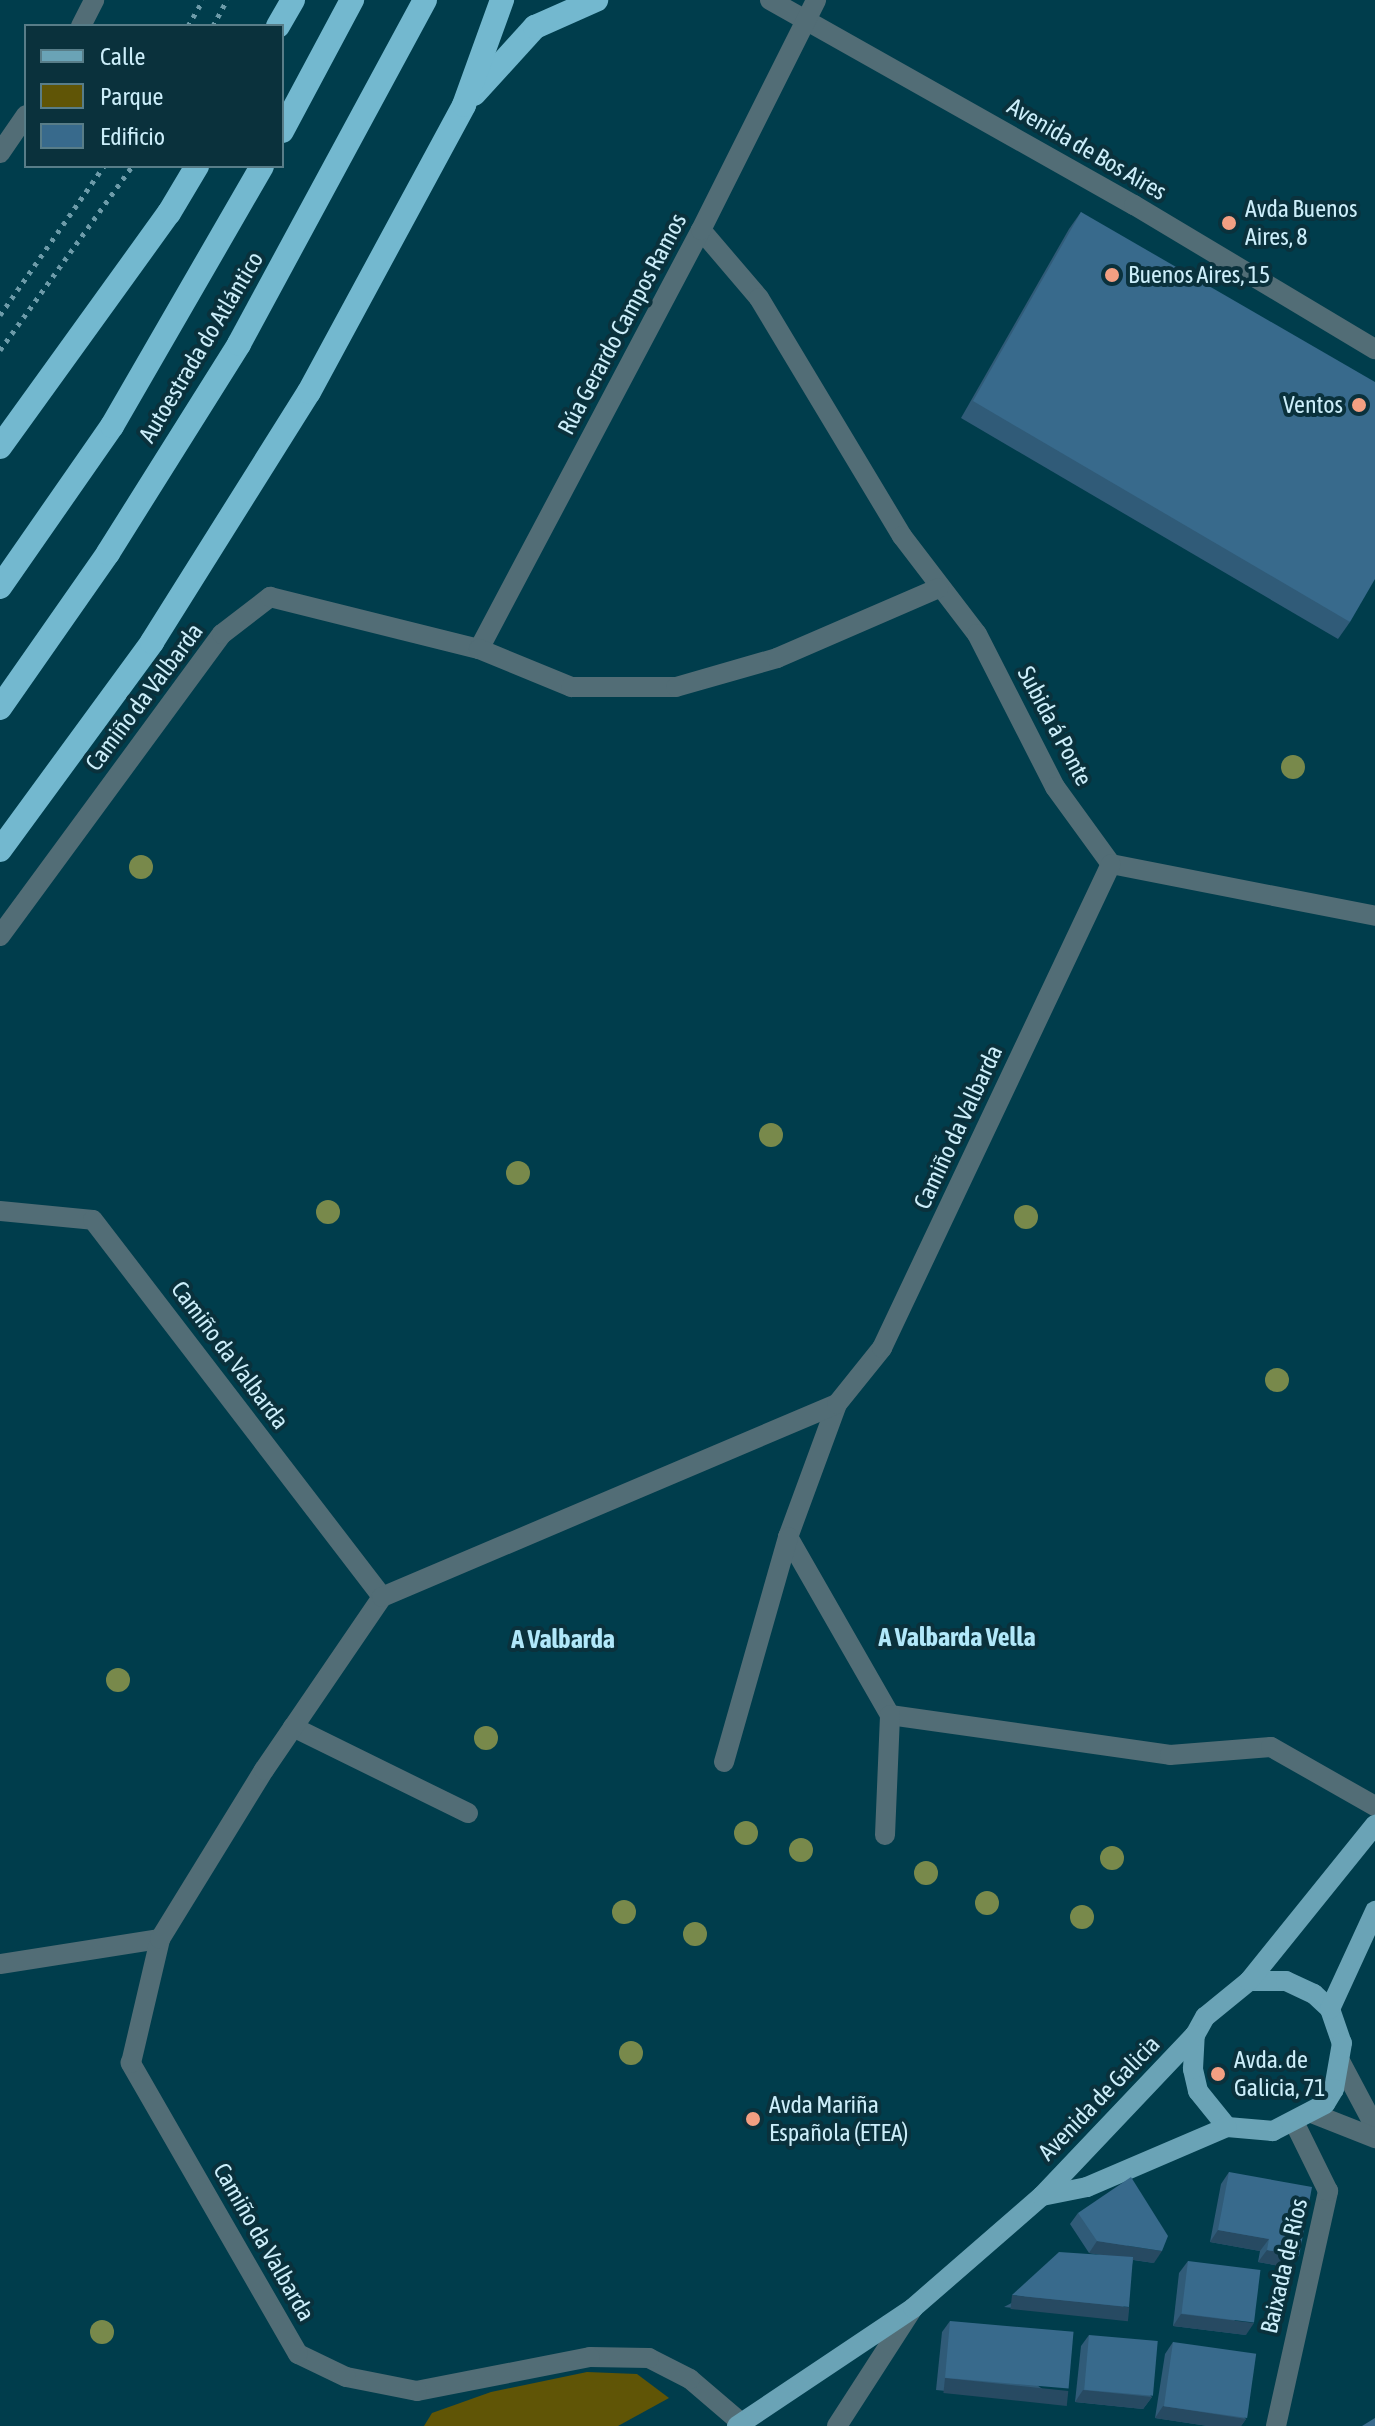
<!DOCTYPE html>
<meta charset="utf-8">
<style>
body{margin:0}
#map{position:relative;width:1375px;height:2426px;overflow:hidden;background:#003d4c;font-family:"Asap Condensed",sans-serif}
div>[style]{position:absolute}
.green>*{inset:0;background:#605506}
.path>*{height:5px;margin-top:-2.5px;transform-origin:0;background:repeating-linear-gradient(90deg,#6d9ba9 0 4px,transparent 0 10px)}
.minor>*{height:20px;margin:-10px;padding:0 10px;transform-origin:10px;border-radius:10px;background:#526d76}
.major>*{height:20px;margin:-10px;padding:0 10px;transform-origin:10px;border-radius:10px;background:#6aa3b6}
.highway>*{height:24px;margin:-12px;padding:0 12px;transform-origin:12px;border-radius:12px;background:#73b8cf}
.trees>*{width:24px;height:24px;margin:-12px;border-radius:50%;background:#78894b}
.wall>*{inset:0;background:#305b78}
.shaded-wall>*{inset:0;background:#274a62;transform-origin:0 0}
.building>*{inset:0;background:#386a8c;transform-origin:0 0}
.dots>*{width:22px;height:22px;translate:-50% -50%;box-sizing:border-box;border:4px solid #0a313c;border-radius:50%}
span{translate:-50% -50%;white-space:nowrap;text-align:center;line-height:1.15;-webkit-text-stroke:8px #0a313c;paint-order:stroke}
.street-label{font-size:24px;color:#cceefa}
.poi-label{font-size:24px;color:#cceefa}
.left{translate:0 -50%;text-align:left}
.right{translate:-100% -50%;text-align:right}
.neighbourhood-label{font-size:26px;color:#b1e8fa;font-weight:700}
.legend{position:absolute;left:24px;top:24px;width:260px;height:144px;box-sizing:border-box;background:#0a313c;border:2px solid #587d88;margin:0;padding:10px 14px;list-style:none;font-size:24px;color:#cceefa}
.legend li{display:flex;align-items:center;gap:16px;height:40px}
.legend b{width:40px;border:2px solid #587d88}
</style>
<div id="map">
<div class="green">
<i style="clip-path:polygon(587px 2372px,637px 2374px,669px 2398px,618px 2426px,424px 2426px,432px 2413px,491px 2392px)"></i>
</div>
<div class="path">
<i style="left:188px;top:26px;width:30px;rotate:-60deg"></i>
<i style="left:213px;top:26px;width:30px;rotate:-62deg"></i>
<i style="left:0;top:315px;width:182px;rotate:-55.1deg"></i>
<i style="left:0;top:350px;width:226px;rotate:-54.3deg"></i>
</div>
<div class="minor">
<i style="left:770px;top:0;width:418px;rotate:29.4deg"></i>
<i style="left:1134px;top:205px;width:281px;rotate:30.9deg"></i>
<i style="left:81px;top:26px;width:29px;rotate:-63deg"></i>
<i style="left:0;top:153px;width:46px;rotate:-55.6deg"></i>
<i style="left:701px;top:230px;width:89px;rotate:49.5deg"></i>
<i style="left:759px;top:298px;width:278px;rotate:59deg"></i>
<i style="left:902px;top:536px;width:123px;rotate:52.6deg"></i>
<i style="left:977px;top:634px;width:172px;rotate:63deg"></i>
<i style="left:1055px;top:787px;width:95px;rotate:54deg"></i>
<i style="left:1111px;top:864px;width:269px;rotate:11.1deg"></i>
<i style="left:479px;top:649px;width:474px;rotate:-62.1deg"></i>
<i style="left:701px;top:230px;width:257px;rotate:-63.4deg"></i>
<i style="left:0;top:936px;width:375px;rotate:-53.7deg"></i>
<i style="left:222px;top:634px;width:61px;rotate:-37.6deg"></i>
<i style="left:270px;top:597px;width:215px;rotate:14deg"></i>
<i style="left:479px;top:649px;width:100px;rotate:22.4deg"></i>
<i style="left:571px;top:687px;width:105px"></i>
<i style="left:676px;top:687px;width:105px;rotate:-16deg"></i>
<i style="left:777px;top:658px;width:176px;rotate:-23.4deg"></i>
<i style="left:0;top:1211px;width:93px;rotate:5.5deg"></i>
<i style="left:93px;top:1220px;width:475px;rotate:52.5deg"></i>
<i style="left:837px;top:1404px;width:142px;rotate:110.2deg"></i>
<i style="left:788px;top:1537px;width:205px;rotate:60.2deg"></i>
<i style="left:890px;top:1715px;width:283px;rotate:8.1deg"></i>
<i style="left:1170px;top:1755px;width:101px;rotate:-4.5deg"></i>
<i style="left:1271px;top:1747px;width:120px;rotate:29.6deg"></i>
<i style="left:293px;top:1727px;width:195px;rotate:26.2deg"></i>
<i style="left:724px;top:1762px;width:234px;rotate:-74.1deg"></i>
<i style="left:885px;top:1835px;width:120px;rotate:-87.6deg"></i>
<i style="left:0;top:1964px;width:162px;rotate:-8.9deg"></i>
<i style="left:1341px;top:2063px;width:72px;rotate:62deg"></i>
<i style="left:1314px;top:2114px;width:66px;rotate:21.5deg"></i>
<i style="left:745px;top:2426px;width:72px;rotate:-139.5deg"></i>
<i style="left:690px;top:2379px;width:46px;rotate:-152.9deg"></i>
<i style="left:649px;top:2358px;width:59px;rotate:-179deg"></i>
<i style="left:590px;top:2357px;width:176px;rotate:168.9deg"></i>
<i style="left:417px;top:2391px;width:72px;rotate:-168.8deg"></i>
<i style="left:346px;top:2377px;width:53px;rotate:-154.4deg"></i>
<i style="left:298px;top:2354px;width:336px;rotate:-119.9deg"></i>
<i style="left:131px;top:2063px;width:127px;rotate:-76.8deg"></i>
<i style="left:160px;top:1939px;width:198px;rotate:-58.4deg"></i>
<i style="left:264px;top:1770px;width:209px;rotate:-55.7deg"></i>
<i style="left:382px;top:1597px;width:494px;rotate:-23deg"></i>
<i style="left:837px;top:1404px;width:72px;rotate:-51.2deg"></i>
<i style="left:882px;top:1348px;width:535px;rotate:-64.68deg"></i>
<i style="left:837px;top:2426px;width:140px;rotate:-57.2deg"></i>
<i style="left:1276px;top:2426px;width:241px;rotate:-77.5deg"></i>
<i style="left:1328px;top:2191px;width:75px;rotate:-116.2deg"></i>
</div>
<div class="major">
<i style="left:1249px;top:1981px;width:37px"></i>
<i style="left:1286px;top:1981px;width:31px;rotate:25deg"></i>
<i style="left:1314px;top:1994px;width:22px;rotate:43deg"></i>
<i style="left:1330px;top:2009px;width:36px;rotate:71deg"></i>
<i style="left:1342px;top:2043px;width:47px;rotate:99.9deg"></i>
<i style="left:1334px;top:2089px;width:17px;rotate:121deg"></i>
<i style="left:1325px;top:2104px;width:59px;rotate:152.6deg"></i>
<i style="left:1273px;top:2131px;width:46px;rotate:-175deg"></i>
<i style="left:1227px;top:2127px;width:46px;rotate:-128.9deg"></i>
<i style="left:1198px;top:2091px;width:23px;rotate:-103deg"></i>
<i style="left:1193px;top:2069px;width:34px;rotate:-87deg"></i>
<i style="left:1195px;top:2035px;width:21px;rotate:-61deg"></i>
<i style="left:1205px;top:2017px;width:57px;rotate:-39.3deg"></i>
<i style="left:1249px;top:1981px;width:201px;rotate:-51.1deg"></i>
<i style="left:1330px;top:2009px;width:108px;rotate:-65.3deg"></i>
<i style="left:1042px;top:2196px;width:46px;rotate:-11.3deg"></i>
<i style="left:1087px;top:2187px;width:152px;rotate:-23.2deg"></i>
<i style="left:737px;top:2426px;width:212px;rotate:-33.8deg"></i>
<i style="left:913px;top:2308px;width:171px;rotate:-41deg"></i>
<i style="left:1042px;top:2196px;width:222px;rotate:-46.5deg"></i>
</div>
<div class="highway">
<i style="left:278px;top:26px;width:30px;rotate:-60deg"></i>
<i style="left:474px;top:94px;width:91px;rotate:-47.7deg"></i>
<i style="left:535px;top:27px;width:67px;rotate:-23.9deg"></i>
<i style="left:282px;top:131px;width:149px;rotate:-61.9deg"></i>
<i style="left:0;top:447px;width:289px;rotate:-54.2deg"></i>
<i style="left:169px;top:213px;width:55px;rotate:-59.2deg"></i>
<i style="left:0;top:587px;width:196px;rotate:-55.2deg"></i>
<i style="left:112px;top:426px;width:300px;rotate:-60deg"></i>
<i style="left:0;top:708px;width:189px;rotate:-55.1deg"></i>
<i style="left:108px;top:553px;width:247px;rotate:-57.9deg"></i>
<i style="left:239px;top:344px;width:391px;rotate:-61.6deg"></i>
<i style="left:0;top:850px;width:258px;rotate:-53.8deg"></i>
<i style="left:152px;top:642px;width:295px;rotate:-57.9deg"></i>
<i style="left:309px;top:392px;width:326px;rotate:-61.6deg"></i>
<i style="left:464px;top:105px;width:112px;rotate:-70.1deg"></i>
</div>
<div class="trees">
<i style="left:1293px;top:767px"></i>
<i style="left:141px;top:867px"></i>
<i style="left:771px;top:1135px"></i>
<i style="left:518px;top:1173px"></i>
<i style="left:328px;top:1212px"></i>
<i style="left:1026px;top:1217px"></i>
<i style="left:1277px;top:1380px"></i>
<i style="left:118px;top:1680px"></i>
<i style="left:486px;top:1738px"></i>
<i style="left:746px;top:1833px"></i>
<i style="left:801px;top:1850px"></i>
<i style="left:1112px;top:1858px"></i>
<i style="left:926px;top:1873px"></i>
<i style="left:987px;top:1903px"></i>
<i style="left:624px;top:1912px"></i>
<i style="left:1082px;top:1917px"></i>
<i style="left:695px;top:1934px"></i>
<i style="left:631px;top:2053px"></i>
<i style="left:102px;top:2332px"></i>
</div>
<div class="wall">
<i style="clip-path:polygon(1081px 212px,1350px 622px,1338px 639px,961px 418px,1069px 229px)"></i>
<i style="clip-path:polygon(1229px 2172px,1291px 2268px,1258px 2262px,1260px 2251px,1210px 2242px,1221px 2184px)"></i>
<i style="clip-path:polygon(1078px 2213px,1154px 2263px,1133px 2260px,1121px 2319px,1004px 2307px,1102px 2255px,1089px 2253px,1070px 2224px)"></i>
<i style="clip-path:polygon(1188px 2261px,1246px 2335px,1173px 2326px,1179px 2273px)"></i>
<i style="clip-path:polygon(950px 2321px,1060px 2402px,936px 2390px,942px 2332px)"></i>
<i style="clip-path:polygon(1089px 2335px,1152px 2397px,1143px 2409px,1075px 2402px,1081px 2346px)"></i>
<i style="clip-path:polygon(1173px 2342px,1246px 2419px,1241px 2426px,1208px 2426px,1155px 2418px,1165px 2354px)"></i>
</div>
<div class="shaded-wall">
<i style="clip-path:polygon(1218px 2230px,1269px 2239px,1260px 2251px,1210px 2242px)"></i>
<i style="clip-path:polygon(1097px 2241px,1162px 2251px,1154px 2263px,1089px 2253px)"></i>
<i style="clip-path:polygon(1267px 2250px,1299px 2256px,1291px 2268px,1258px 2262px)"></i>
<i style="left:1012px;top:2295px;width:118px;height:14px;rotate:6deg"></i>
<i style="clip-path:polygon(1181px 2314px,1254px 2323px,1246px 2335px,1173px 2326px)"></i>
<i style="left:945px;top:2378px;width:124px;height:15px;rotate:6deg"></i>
<i style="clip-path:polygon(1083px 2390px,1152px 2397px,1143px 2409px,1075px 2402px)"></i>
<i style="clip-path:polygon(1163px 2406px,1246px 2419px,1241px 2426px,1208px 2426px,1155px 2418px)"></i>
</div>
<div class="building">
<i style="clip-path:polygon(1081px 212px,1375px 382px,1375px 579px,1350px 622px,973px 401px)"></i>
<i style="clip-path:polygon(1229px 2172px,1312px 2187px,1299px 2256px,1267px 2250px,1269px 2239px,1218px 2230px)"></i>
<i style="clip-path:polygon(1131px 2177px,1168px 2236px,1162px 2251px,1097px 2241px,1078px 2213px)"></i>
<i style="clip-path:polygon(1059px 2252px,1133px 2257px,1129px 2307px,1012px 2295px)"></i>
<i style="left:1188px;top:2261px;width:73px;height:53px;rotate:7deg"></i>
<i style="left:950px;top:2321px;width:124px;height:57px;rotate:5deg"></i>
<i style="left:1089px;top:2335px;width:69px;height:55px;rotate:5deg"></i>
<i style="left:1173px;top:2342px;width:84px;height:65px;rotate:8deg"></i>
<i style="clip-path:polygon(1375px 2418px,1375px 2426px,1362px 2426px)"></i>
</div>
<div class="dots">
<i style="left:1229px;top:223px;background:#f39f82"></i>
<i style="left:1112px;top:275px;background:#f39f82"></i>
<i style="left:1359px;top:405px;background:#f39f82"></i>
<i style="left:1218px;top:2074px;background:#f39f82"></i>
<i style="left:753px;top:2119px;background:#f39f82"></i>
</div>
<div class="street-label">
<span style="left:1087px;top:149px;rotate:30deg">Avenida de Bos Aires</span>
<span style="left:622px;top:324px;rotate:-62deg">Rúa Gerardo Campos Ramos</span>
<span style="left:201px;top:347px;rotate:-59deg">Autoestrada do Atlántico</span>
<span style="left:144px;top:697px;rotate:-53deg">Camiño da Valbarda</span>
<span style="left:1055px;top:726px;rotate:62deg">Subida á Ponte</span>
<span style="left:958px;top:1127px;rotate:-65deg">Camiño da Valbarda</span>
<span style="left:230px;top:1355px;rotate:53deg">Camiño da Valbarda</span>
<span style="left:1099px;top:2098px;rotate:-46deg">Avenida de Galicia</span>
<span style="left:264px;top:2242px;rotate:60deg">Camiño da Valbarda</span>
<span style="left:1284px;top:2266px;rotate:-77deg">Baixada de Ríos</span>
</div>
<div class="poi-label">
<span class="left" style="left:1245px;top:223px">Avda Buenos<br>Aires, 8</span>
<span class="left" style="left:1128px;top:275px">Buenos Aires, 15</span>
<span class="right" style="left:1343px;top:405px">Ventos</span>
<span class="left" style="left:1234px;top:2074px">Avda. de<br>Galicia, 71</span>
<span class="left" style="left:769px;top:2119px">Avda Mariña<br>Española (ETEA)</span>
</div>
<div class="neighbourhood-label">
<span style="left:957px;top:1638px">A Valbarda Vella</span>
<span style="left:563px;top:1640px">A Valbarda</span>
</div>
<ul class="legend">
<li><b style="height:10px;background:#6aa3b6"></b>Calle</li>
<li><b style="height:22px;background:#605506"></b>Parque</li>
<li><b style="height:22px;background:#386a8c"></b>Edificio</li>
</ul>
</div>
